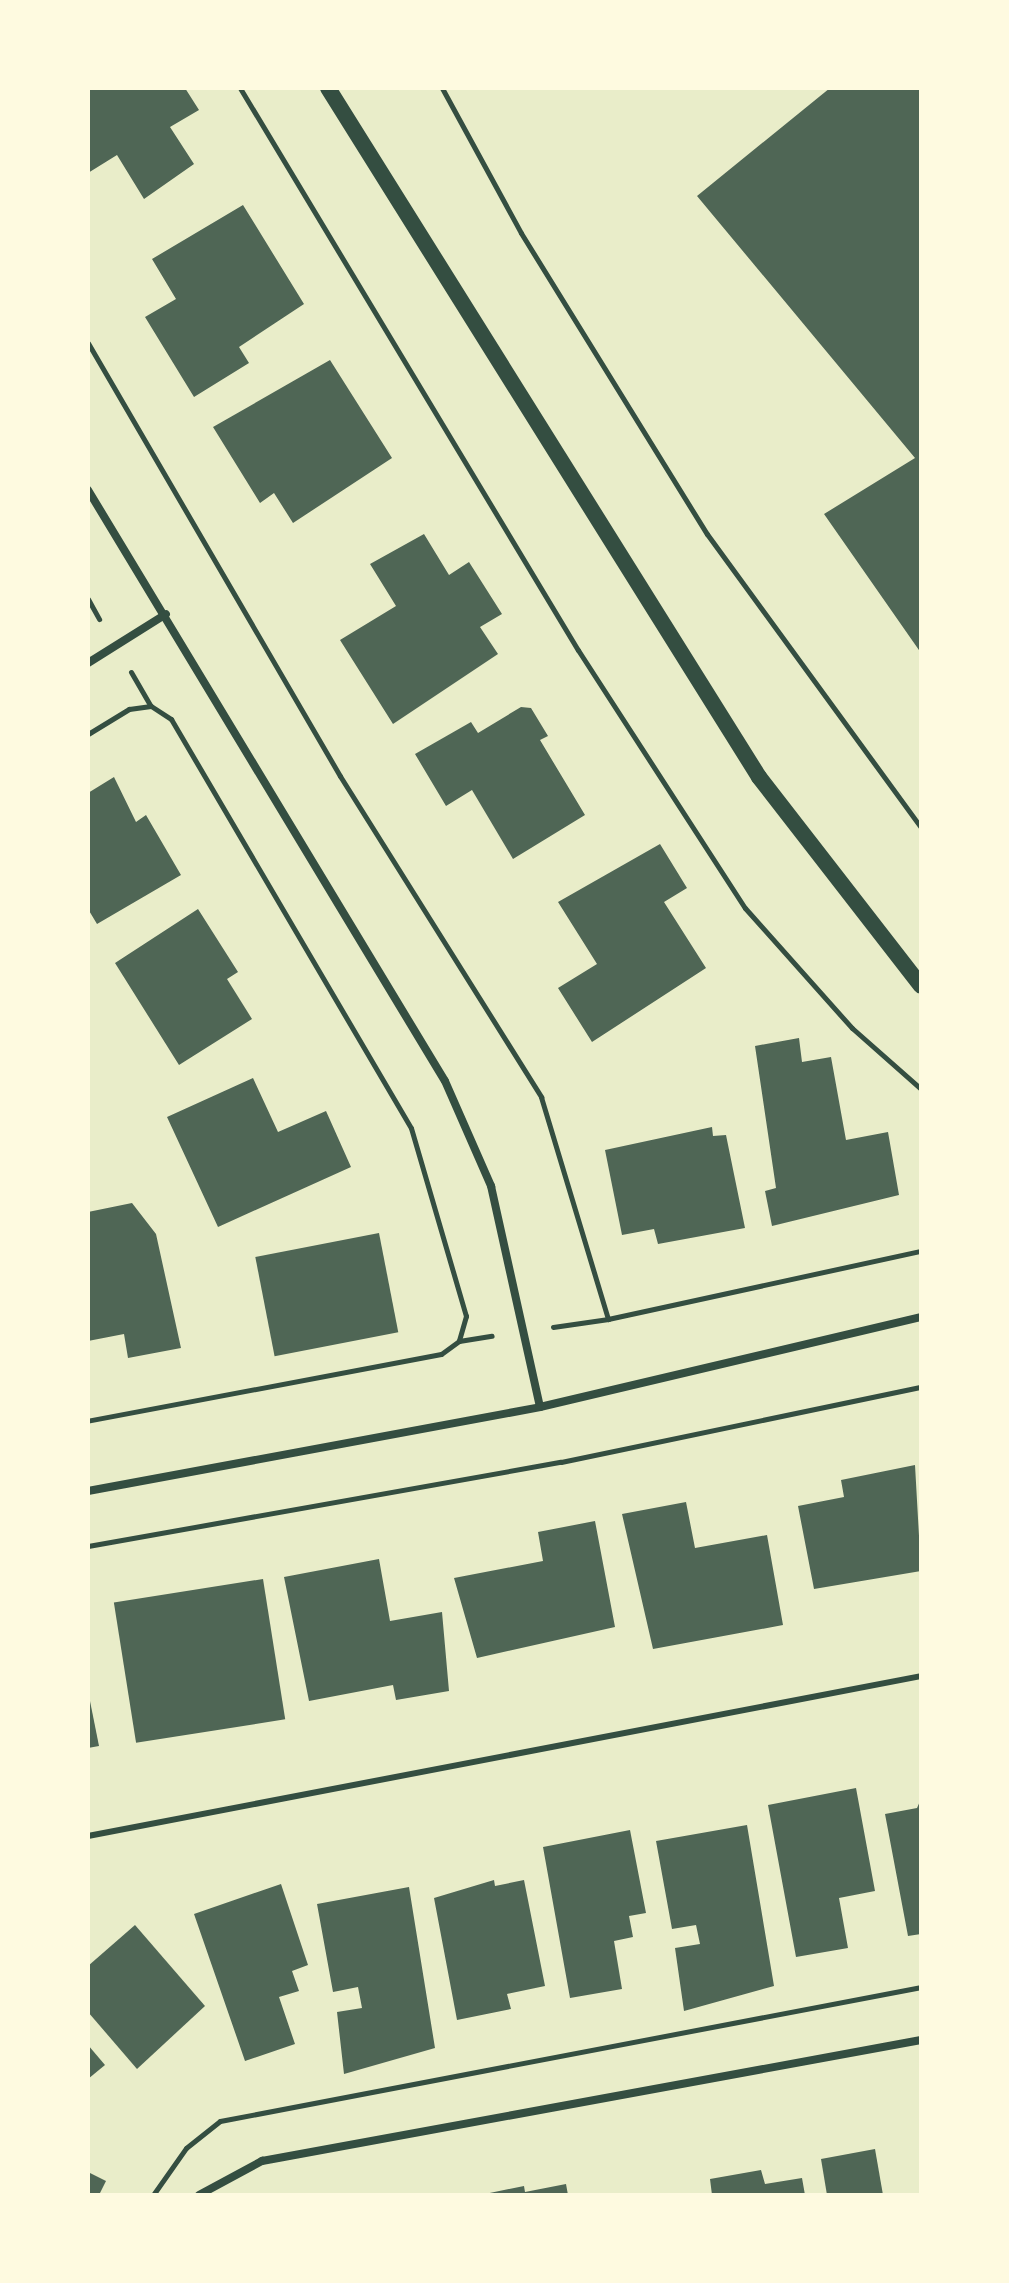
<!DOCTYPE html>
<style>
body{margin:0}
#map{position:relative;width:1009px;height:2283px;overflow:hidden;background:#e9edc9;font-family:"DejaVu Sans",sans-serif}
div>[style]{position:absolute}
.building>*{inset:0;background:#4f6655;transform-origin:0 0}
.path>*{height:5px;margin:-2.5px;padding:0 2.5px;transform-origin:2.5px;border-radius:2.5px;background:#344e41}
.service>*{height:6px;margin:-3px;padding:0 3px;transform-origin:3px;border-radius:3px;background:#344e41}
.minor>*{height:8px;margin:-4px;padding:0 4px;transform-origin:4px;border-radius:4px;background:#344e41}
.secondary>*{height:16px;margin:-8px;padding:0 8px;transform-origin:8px;border-radius:8px;background:#344e41}
span{translate:-50% -50%;white-space:nowrap;text-align:center;line-height:1.15;-webkit-text-stroke:7px #fefae0;paint-order:stroke}
.frame{position:absolute;inset:0;border:90px solid #fefae0;pointer-events:none}
</style>
<div id="map">
<div class="building">
<i style="clip-path:polygon(88px 88px,185px 88px,199px 110px,170px 127px,194px 164px,144px 199px,117px 155px,88px 173px)"></i>
<i style="clip-path:polygon(830px 88px,921px 88px,921px 653px,824px 514px,915px 458px,697px 196px)"></i>
<i style="clip-path:polygon(243px 205px,304px 304px,239px 347px,249px 363px,194px 397px,145px 317px,176px 299px,152px 259px)"></i>
<i style="clip-path:polygon(330px 360px,392px 458px,293px 523px,274px 493px,260px 503px,213px 427px)"></i>
<i style="clip-path:polygon(424px 534px,449px 575px,469px 562px,502px 614px,480px 627px,498px 654px,393px 724px,340px 640px,396px 606px,370px 564px)"></i>
<i style="clip-path:polygon(521px 707px,531px 708px,548px 736px,540px 740px,585px 815px,513px 859px,472px 790px,446px 806px,415px 754px,471px 722px,478px 733px)"></i>
<i style="clip-path:polygon(114px 777px,136px 822px,146px 815px,181px 875px,97px 924px,88px 909px,88px 793px)"></i>
<i style="clip-path:polygon(660px 844px,687px 888px,664px 902px,706px 968px,592px 1042px,558px 988px,597px 964px,558px 902px)"></i>
<i style="clip-path:polygon(198px 909px,238px 972px,227px 979px,252px 1019px,179px 1065px,115px 963px)"></i>
<i style="clip-path:polygon(799px 1038px,802px 1062px,831px 1057px,846px 1140px,888px 1132px,899px 1195px,772px 1226px,765px 1191px,776px 1188px,755px 1046px)"></i>
<i style="clip-path:polygon(253px 1078px,278px 1132px,326px 1111px,351px 1167px,218px 1227px,167px 1117px)"></i>
<i style="clip-path:polygon(712px 1127px,713px 1136px,726px 1135px,745px 1228px,658px 1244px,654px 1229px,622px 1235px,605px 1150px)"></i>
<i style="clip-path:polygon(132px 1203px,156px 1234px,181px 1348px,128px 1358px,124px 1334px,88px 1341px,88px 1212px)"></i>
<i style="left:379px;top:1233px;width:101px;height:126px;rotate:79deg"></i>
<i style="clip-path:polygon(915px 1465px,921px 1571px,814px 1589px,798px 1506px,844px 1497px,841px 1480px)"></i>
<i style="clip-path:polygon(686px 1502px,695px 1548px,767px 1535px,783px 1625px,653px 1649px,622px 1514px)"></i>
<i style="clip-path:polygon(595px 1521px,615px 1627px,477px 1658px,454px 1578px,543px 1561px,538px 1532px)"></i>
<i style="clip-path:polygon(379px 1559px,390px 1621px,442px 1612px,449px 1691px,396px 1700px,393px 1685px,309px 1701px,284px 1577px)"></i>
<i style="left:263px;top:1579px;width:142px;height:151px;rotate:81deg"></i>
<i style="clip-path:polygon(88px 1691px,99px 1746px,88px 1748px)"></i>
<i style="clip-path:polygon(856px 1788px,875px 1891px,839px 1898px,848px 1948px,796px 1957px,768px 1805px)"></i>
<i style="clip-path:polygon(921px 1799px,921px 1934px,908px 1936px,885px 1814px,917px 1808px)"></i>
<i style="clip-path:polygon(747px 1825px,774px 1986px,684px 2011px,675px 1948px,700px 1944px,696px 1925px,672px 1929px,656px 1841px)"></i>
<i style="clip-path:polygon(630px 1830px,646px 1913px,629px 1916px,633px 1937px,614px 1941px,622px 1989px,570px 1998px,543px 1847px)"></i>
<i style="clip-path:polygon(494px 1880px,495px 1886px,524px 1880px,545px 1986px,507px 1994px,511px 2009px,457px 2020px,434px 1898px)"></i>
<i style="clip-path:polygon(281px 1884px,308px 1965px,292px 1971px,299px 1991px,279px 1997px,295px 2044px,245px 2061px,194px 1914px)"></i>
<i style="clip-path:polygon(409px 1887px,435px 2048px,344px 2074px,337px 2012px,362px 2008px,358px 1987px,333px 1992px,317px 1904px)"></i>
<i style="clip-path:polygon(135px 1925px,205px 2006px,137px 2069px,88px 2012px,88px 1966px)"></i>
<i style="clip-path:polygon(88px 2045px,105px 2065px,88px 2079px)"></i>
<i style="clip-path:polygon(875px 2149px,883px 2195px,827px 2195px,821px 2159px)"></i>
<i style="clip-path:polygon(761px 2170px,765px 2184px,802px 2178px,805px 2195px,712px 2195px,710px 2179px)"></i>
<i style="clip-path:polygon(88px 2172px,106px 2181px,99px 2195px,88px 2195px)"></i>
<i style="clip-path:polygon(566px 2184px,568px 2195px,480px 2195px,524px 2186px,525px 2192px)"></i>
</div>
<div class="path">
<i style="left:240px;top:88px;width:656px;rotate:58.98deg"></i>
<i style="left:578px;top:650px;width:307px;rotate:57.1deg"></i>
<i style="left:745px;top:908px;width:161px;rotate:48.3deg"></i>
<i style="left:852px;top:1028px;width:92px;rotate:41.5deg"></i>
<i style="left:442px;top:88px;width:165px;rotate:61.4deg"></i>
<i style="left:521px;top:233px;width:354px;rotate:58.3deg"></i>
<i style="left:707px;top:534px;width:364px;rotate:53.9deg"></i>
<i style="left:88px;top:343px;width:501px;rotate:59.8deg"></i>
<i style="left:340px;top:776px;width:379px;rotate:57.9deg"></i>
<i style="left:541px;top:1097px;width:232px;rotate:73.2deg"></i>
<i style="left:608px;top:1319px;width:320px;rotate:-12.3deg"></i>
<i style="left:88px;top:599px;width:23px;rotate:61deg"></i>
<i style="left:131px;top:672px;width:39px;rotate:60deg"></i>
<i style="left:88px;top:734px;width:48px;rotate:-31.4deg"></i>
<i style="left:129px;top:709px;width:22px;rotate:-8deg"></i>
<i style="left:151px;top:706px;width:24px;rotate:33deg"></i>
<i style="left:171px;top:719px;width:474px;rotate:59.6deg"></i>
<i style="left:411px;top:1128px;width:196px;rotate:73.7deg"></i>
<i style="left:466px;top:1316px;width:26px;rotate:106deg"></i>
<i style="left:459px;top:1341px;width:22px;rotate:144deg"></i>
<i style="left:441px;top:1354px;width:359px;rotate:169.3deg"></i>
<i style="left:553px;top:1327px;width:56px;rotate:-8.3deg"></i>
<i style="left:459px;top:1341px;width:33px;rotate:-9deg"></i>
<i style="left:88px;top:1546px;width:480px;rotate:-10.1deg"></i>
<i style="left:561px;top:1462px;width:368px;rotate:-11.8deg"></i>
<i style="left:153px;top:2195px;width:57px;rotate:-54.9deg"></i>
<i style="left:186px;top:2148px;width:43px;rotate:-38.5deg"></i>
<i style="left:220px;top:2121px;width:714px;rotate:-10.82deg"></i>
</div>
<div class="service">
<i style="left:88px;top:1836px;width:848px;rotate:-10.87deg"></i>
</div>
<div class="minor">
<i style="left:88px;top:490px;width:690px;rotate:58.87deg"></i>
<i style="left:445px;top:1081px;width:115px;rotate:66.3deg"></i>
<i style="left:491px;top:1186px;width:226px;rotate:77.5deg"></i>
<i style="left:88px;top:663px;width:92px;rotate:-32.1deg"></i>
<i style="left:88px;top:1491px;width:460px;rotate:-10.5deg"></i>
<i style="left:540px;top:1407px;width:391px;rotate:-13.3deg"></i>
<i style="left:199px;top:2195px;width:72px;rotate:-28.4deg"></i>
<i style="left:262px;top:2161px;width:670px;rotate:-10.4deg"></i>
</div>
<div class="secondary">
<i style="left:328px;top:88px;width:813px;rotate:57.97deg"></i>
<i style="left:759px;top:777px;width:264px;rotate:52.2deg"></i>
</div>
<div class="frame"></div>
</div>
